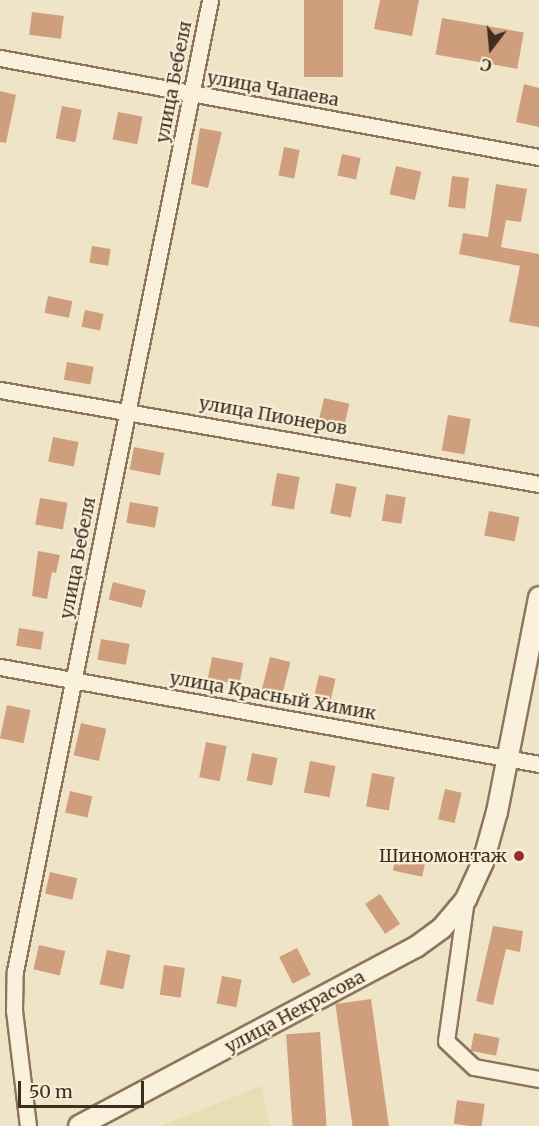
<!DOCTYPE html>
<meta charset="utf-8">
<style>
body{margin:0}
#map{position:relative;width:539px;height:1126px;overflow:hidden;background:#f0e4c8;font-family:Merriweather,serif}
div>[style]{position:absolute}
.farmland>*{inset:0;background:#e6deb5}
.building>*{inset:0;background:#cf9f7d;transform-origin:0 0}
.roads{filter:drop-shadow(2px 0 #8d765c) drop-shadow(-2px 0 #8d765c) drop-shadow(0 2px #8d765c) drop-shadow(0 -2px #8d765c)}
.minor>*{height:15px;margin:-7.5px;padding:0 7.5px;transform-origin:7.5px;border-radius:7.5px;background:#faf1dc}
.tertiary>*{height:20px;margin:-10px;padding:0 10px;transform-origin:10px;border-radius:10px;background:#faf1dc}
.dots>*{width:16px;height:16px;translate:-50% -50%;box-sizing:border-box;border:3px solid #f7eed8;border-radius:50%}
span{translate:-50% -50%;white-space:nowrap;text-align:center;line-height:1.15;-webkit-text-stroke:4.5px #f7eed8;paint-order:stroke}
.street-label{font-size:18px;color:#3d2e20}
.poi-label{font-size:18px;color:#3d2e20}
.right{translate:-100% -50%;text-align:right}
.north{position:absolute;left:461px;top:18px;width:60px;height:60px;-webkit-text-stroke:4px #f7eed8;paint-order:stroke;rotate:196deg;font-size:16px;font-weight:700;line-height:24px;text-align:center;color:#3d2e20}
.north::after{content:'';display:block;margin:auto;width:21px;height:27px;background:#3d2e20;clip-path:polygon(50% 0,100% 100%,50% 72%,0 100%)}
.scale{position:absolute;left:18px;top:1081px;width:126px;height:27px;box-sizing:border-box;border:3px solid #3d2e20;border-top:0;padding-left:8px;font-size:18px;line-height:21px;white-space:nowrap;color:#3d2e20;-webkit-text-stroke:4px #f7eed8;paint-order:stroke}
</style>
<div id="map">
<div class="farmland">
<i style="clip-path:polygon(261px 1086px,270px 1126px,160px 1126px)"></i>
</div>
<div class="building">
<i style="left:304px;top:0;width:39px;height:77px"></i>
<i style="clip-path:polygon(380px 0,419px 0,412px 36px,374px 29px)"></i>
<i style="left:32px;top:12px;width:32px;height:23px;rotate:7deg"></i>
<i style="left:442px;top:18px;width:83px;height:37px;rotate:10deg"></i>
<i style="clip-path:polygon(524px 84px,539px 88px,539px 127px,516px 122px)"></i>
<i style="clip-path:polygon(0 91px,16px 95px,6px 143px,0 142px)"></i>
<i style="left:62px;top:106px;width:20px;height:33px;rotate:11deg"></i>
<i style="left:118px;top:112px;width:25px;height:28px;rotate:11deg"></i>
<i style="clip-path:polygon(200px 128px,222px 132px,208px 188px,191px 184px)"></i>
<i style="left:284px;top:147px;width:16px;height:29px;rotate:11deg"></i>
<i style="left:342px;top:154px;width:19px;height:22px;rotate:12deg"></i>
<i style="left:396px;top:166px;width:26px;height:29px;rotate:13deg"></i>
<i style="left:452px;top:176px;width:17px;height:31px;rotate:7deg"></i>
<i style="clip-path:polygon(496px 184px,527px 189px,521px 222px,506px 220px,501px 247px,539px 254px,539px 327px,509px 322px,520px 266px,459px 254px,463px 233px,488px 237px)"></i>
<i style="left:92px;top:246px;width:19px;height:17px;rotate:9deg"></i>
<i style="left:48px;top:296px;width:25px;height:17px;rotate:12deg"></i>
<i style="left:85px;top:310px;width:19px;height:17px;rotate:12deg"></i>
<i style="left:67px;top:362px;width:27px;height:18px;rotate:10deg"></i>
<i style="left:324px;top:398px;width:26px;height:32px;rotate:13deg"></i>
<i style="left:448px;top:415px;width:23px;height:36px;rotate:10deg"></i>
<i style="left:53px;top:437px;width:26px;height:25px;rotate:11deg"></i>
<i style="left:134px;top:447px;width:31px;height:23px;rotate:11deg"></i>
<i style="left:277px;top:473px;width:23px;height:33px;rotate:10deg"></i>
<i style="left:336px;top:483px;width:21px;height:31px;rotate:11deg"></i>
<i style="left:386px;top:494px;width:20px;height:27px;rotate:9deg"></i>
<i style="left:40px;top:498px;width:28px;height:27px;rotate:10deg"></i>
<i style="left:130px;top:502px;width:29px;height:21px;rotate:10deg"></i>
<i style="left:489px;top:511px;width:31px;height:25px;rotate:11deg"></i>
<i style="clip-path:polygon(38px 551px,60px 555px,56px 573px,52px 572px,47px 599px,32px 596px)"></i>
<i style="left:113px;top:582px;width:34px;height:18px;rotate:14deg"></i>
<i style="left:19px;top:628px;width:25px;height:18px;rotate:9deg"></i>
<i style="left:101px;top:639px;width:29px;height:21px;rotate:10deg"></i>
<i style="left:212px;top:657px;width:32px;height:22px;rotate:11deg"></i>
<i style="left:270px;top:657px;width:21px;height:35px;rotate:14deg"></i>
<i style="left:319px;top:675px;width:17px;height:24px;rotate:13deg"></i>
<i style="left:7px;top:705px;width:24px;height:34px;rotate:12deg"></i>
<i style="left:81px;top:723px;width:26px;height:33px;rotate:13deg"></i>
<i style="left:206px;top:742px;width:21px;height:36px;rotate:11deg"></i>
<i style="left:252px;top:753px;width:26px;height:28px;rotate:11deg"></i>
<i style="left:310px;top:761px;width:26px;height:32px;rotate:11deg"></i>
<i style="left:372px;top:773px;width:23px;height:34px;rotate:10deg"></i>
<i style="left:445px;top:789px;width:17px;height:31px;rotate:13deg"></i>
<i style="left:70px;top:791px;width:23px;height:22px;rotate:13deg"></i>
<i style="left:397px;top:851px;width:30px;height:20px;rotate:12deg"></i>
<i style="left:50px;top:872px;width:28px;height:22px;rotate:13deg"></i>
<i style="left:380px;top:894px;width:36px;height:18px;rotate:56deg"></i>
<i style="clip-path:polygon(493px 926px,523px 931px,520px 952px,506px 949px,493px 1005px,476px 1001px)"></i>
<i style="left:39px;top:945px;width:27px;height:25px;rotate:13deg"></i>
<i style="left:297px;top:948px;width:30px;height:20px;rotate:63deg"></i>
<i style="left:107px;top:950px;width:24px;height:35px;rotate:12deg"></i>
<i style="left:164px;top:965px;width:21px;height:30px;rotate:8deg"></i>
<i style="left:222px;top:976px;width:20px;height:28px;rotate:11deg"></i>
<i style="left:371px;top:999px;width:128px;height:36px;rotate:82deg"></i>
<i style="left:320px;top:1032px;width:94px;height:34px;rotate:86deg"></i>
<i style="left:474px;top:1033px;width:26px;height:18px;rotate:11deg"></i>
<i style="left:457px;top:1100px;width:28px;height:24px;rotate:8deg"></i>
</div>
<div class="roads">
<div class="minor">
<i style="left:0;top:58px;width:548px;rotate:10.41deg"></i>
<i style="left:0;top:390px;width:547px;rotate:9.89deg"></i>
<i style="left:0;top:667px;width:548px;rotate:10.2deg"></i>
<i style="left:466px;top:899px;width:143px;rotate:98deg"></i>
<i style="left:446px;top:1041px;width:38px;rotate:43deg"></i>
<i style="left:474px;top:1067px;width:66px;rotate:10.5deg"></i>
<i style="left:28px;top:1126px;width:117px;rotate:-96.9deg"></i>
<i style="left:14px;top:1010px;width:39px;rotate:-89deg"></i>
<i style="left:15px;top:971px;width:990px;rotate:-78.64deg"></i>
</div>
<div class="tertiary">
<i style="left:79px;top:1126px;width:382px;rotate:-28deg"></i>
<i style="left:416px;top:947px;width:32px;rotate:-36deg"></i>
<i style="left:442px;top:928px;width:38px;rotate:-50deg"></i>
<i style="left:466px;top:899px;width:41px;rotate:-65.3deg"></i>
<i style="left:483px;top:862px;width:52px;rotate:-74.4deg"></i>
<i style="left:497px;top:812px;width:219px;rotate:-78.9deg"></i>
</div>
</div>
<div class="dots">
<i style="left:519px;top:856px;background:#9e2a2b"></i>
</div>
<div class="street-label">
<span style="left:174px;top:82px;rotate:-79deg">улица Бебеля</span>
<span style="left:273px;top:89px;rotate:10deg">улица Чапаева</span>
<span style="left:273px;top:416px;rotate:10deg">улица Пионеров</span>
<span style="left:78px;top:558px;rotate:-79deg">улица Бебеля</span>
<span style="left:273px;top:696px;rotate:10deg">улица Красный Химик</span>
<span style="left:295px;top:1012px;rotate:-28deg">улица Некрасова</span>
</div>
<div class="poi-label">
<span class="right" style="left:507px;top:856px">Шиномонтаж</span>
</div>
<div class="north">С</div>
<div class="scale">50 m</div>
</div>
